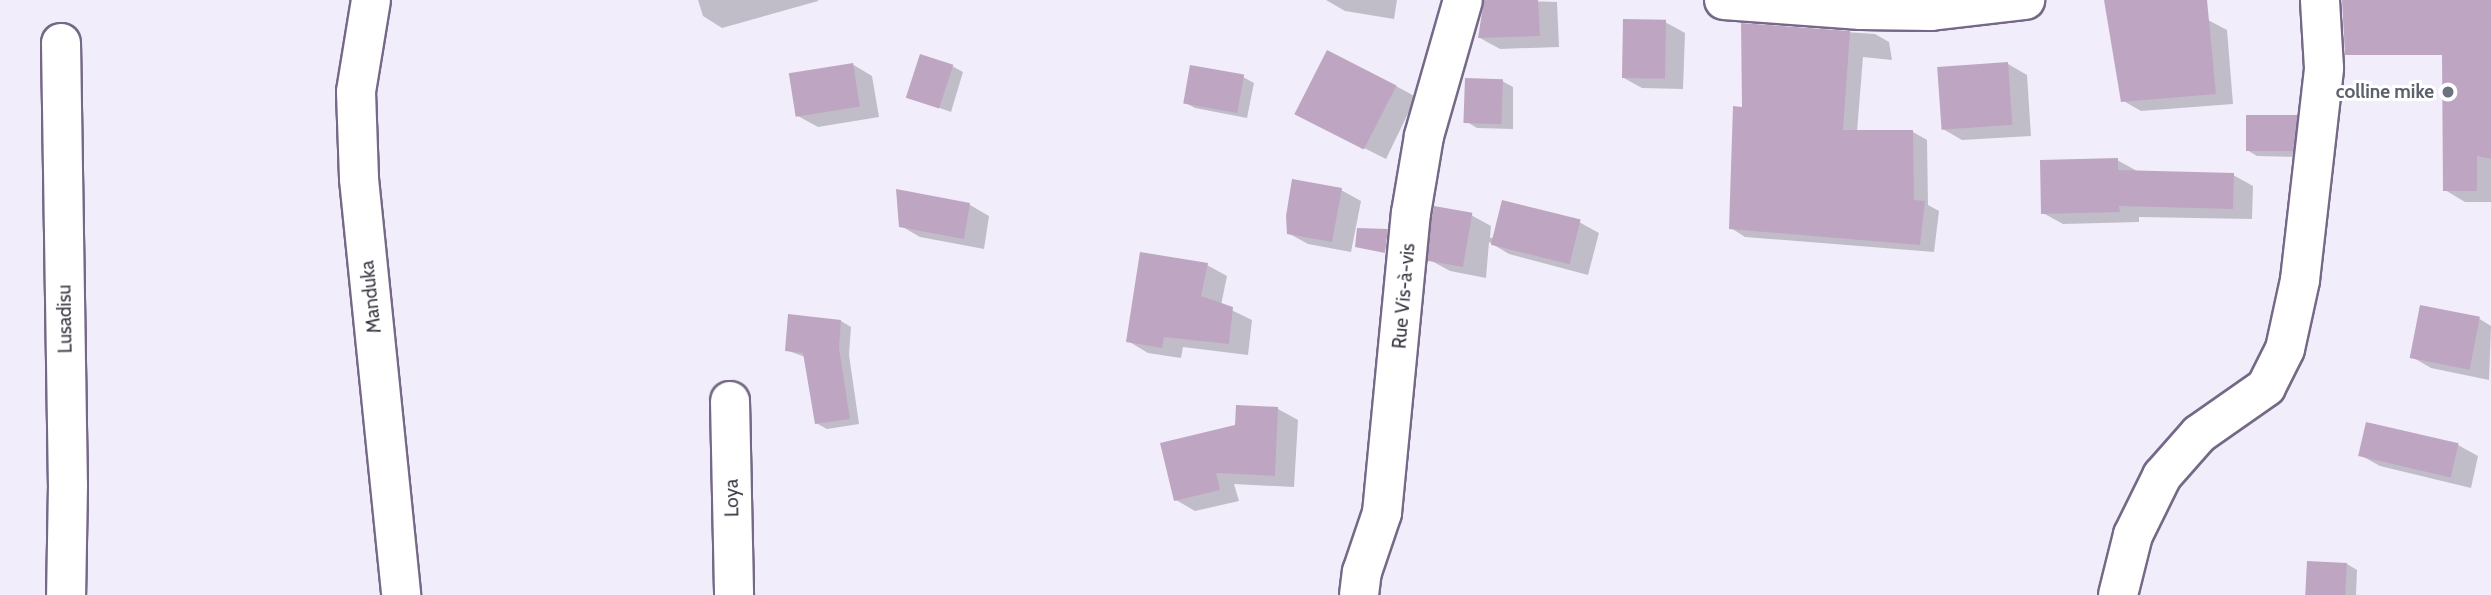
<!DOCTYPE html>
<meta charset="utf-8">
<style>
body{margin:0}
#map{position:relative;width:2491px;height:595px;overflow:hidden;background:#f2edfa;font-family:Cabin,sans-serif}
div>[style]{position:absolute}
.shadow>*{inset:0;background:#0003}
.building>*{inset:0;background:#bea6c2;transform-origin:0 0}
.roads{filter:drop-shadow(2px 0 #756987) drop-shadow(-2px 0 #756987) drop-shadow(0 2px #756987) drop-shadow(0 -2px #756987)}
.minor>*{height:38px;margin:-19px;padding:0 19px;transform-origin:19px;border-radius:19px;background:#fff}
.dots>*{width:19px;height:19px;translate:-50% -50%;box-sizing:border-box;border:4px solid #fff;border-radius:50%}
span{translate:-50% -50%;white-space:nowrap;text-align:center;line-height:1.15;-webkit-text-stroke:6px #fff;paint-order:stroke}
.worship-label{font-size:19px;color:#5b616d;font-weight:700}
.right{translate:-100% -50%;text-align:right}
.street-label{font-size:19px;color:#3e3946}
</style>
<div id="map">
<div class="shadow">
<i style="clip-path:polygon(698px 0,818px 0,818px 1px,722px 28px,703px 16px)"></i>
<i style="clip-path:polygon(1326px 0,1397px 0,1394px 19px,1345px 11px)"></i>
<i style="clip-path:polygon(1485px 0,1557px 2px,1559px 47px,1500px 49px,1480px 38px)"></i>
<i style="clip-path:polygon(2208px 20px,2227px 30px,2233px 104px,2141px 111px,2122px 100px)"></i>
<i style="clip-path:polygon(1665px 22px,1685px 33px,1683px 89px,1642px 88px,1622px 77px)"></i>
<i style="clip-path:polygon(1743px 25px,1875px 34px,1889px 42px,1892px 60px,1863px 57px,1857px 132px,1913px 132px,1927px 140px,1928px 205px,1939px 211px,1934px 252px,1745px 237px,1731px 228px,1744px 108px)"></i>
<i style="clip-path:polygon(852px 64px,872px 76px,879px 117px,818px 127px,798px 116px)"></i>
<i style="clip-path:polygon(2008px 64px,2027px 75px,2031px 136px,1962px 140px,1943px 129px)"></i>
<i style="clip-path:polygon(952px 66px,963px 72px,951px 112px,909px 97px)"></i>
<i style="clip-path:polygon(2491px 76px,2491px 202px,2465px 202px,2445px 190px)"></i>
<i style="clip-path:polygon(1243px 77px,1254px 83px,1247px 118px,1195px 108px,1184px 102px)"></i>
<i style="clip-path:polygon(1502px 81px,1513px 87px,1513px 129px,1477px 128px,1467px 122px)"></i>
<i style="clip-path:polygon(1396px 86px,1416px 97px,1386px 159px,1318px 125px)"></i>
<i style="clip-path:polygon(2296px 117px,2306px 123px,2303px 157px,2257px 156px,2247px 150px)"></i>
<i style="clip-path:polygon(2117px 160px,2137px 171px,2233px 175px,2253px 186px,2252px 219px,2139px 217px,2139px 222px,2063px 224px,2043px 213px)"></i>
<i style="clip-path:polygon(1341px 190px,1361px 201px,1351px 252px,1308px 244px,1288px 233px)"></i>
<i style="clip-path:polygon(898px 192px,970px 205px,989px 216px,984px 249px,920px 237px,901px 226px)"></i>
<i style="clip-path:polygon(1471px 215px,1491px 226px,1490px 238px,1579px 222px,1599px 233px,1588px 275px,1509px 254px,1489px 242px,1486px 278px,1450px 271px,1430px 260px)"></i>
<i style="clip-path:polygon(1207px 265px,1227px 276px,1221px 305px,1252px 320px,1248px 355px,1183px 347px,1181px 358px,1148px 353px,1128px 341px)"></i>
<i style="clip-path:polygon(2478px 318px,2491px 326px,2489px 380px,2431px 368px,2412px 357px)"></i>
<i style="clip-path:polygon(841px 321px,851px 327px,849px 355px,859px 424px,827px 429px,816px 423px,805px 357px,786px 350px)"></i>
<i style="clip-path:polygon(1237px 407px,1278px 409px,1298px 420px,1294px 487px,1234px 484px,1239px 501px,1195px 511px,1176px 500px,1236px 427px)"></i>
<i style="clip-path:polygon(2458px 445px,2478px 456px,2471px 488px,2380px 466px,2360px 455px)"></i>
<i style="clip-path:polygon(2347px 564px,2357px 570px,2356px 595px,2307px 595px)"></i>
</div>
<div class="building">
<i style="clip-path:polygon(1484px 0,1538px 0,1540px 36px,1478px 38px)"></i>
<i style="clip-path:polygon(2104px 0,2207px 0,2216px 94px,2121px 102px)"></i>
<i style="clip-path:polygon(2342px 0,2491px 0,2491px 159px,2477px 156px,2477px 191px,2443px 191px,2442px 55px,2345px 55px)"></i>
<i style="left:1623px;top:19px;width:43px;height:59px;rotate:1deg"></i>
<i style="clip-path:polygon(1741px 23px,1850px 31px,1843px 130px,1913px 130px,1914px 200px,1925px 201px,1920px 245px,1729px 229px,1733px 106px,1742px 107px)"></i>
<i style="left:1327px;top:50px;width:78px;height:72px;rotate:27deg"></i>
<i style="left:920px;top:54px;width:35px;height:46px;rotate:18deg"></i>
<i style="left:2008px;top:62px;width:63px;height:71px;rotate:86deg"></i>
<i style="left:853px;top:63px;width:44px;height:65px;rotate:81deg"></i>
<i style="left:1190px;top:65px;width:55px;height:39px;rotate:10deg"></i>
<i style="left:1465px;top:78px;width:38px;height:45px;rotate:2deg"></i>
<i style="left:2246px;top:115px;width:51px;height:36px"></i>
<i style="clip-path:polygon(2118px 158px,2118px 170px,2234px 173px,2233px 209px,2119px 206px,2120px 212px,2041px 214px,2040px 160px)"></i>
<i style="clip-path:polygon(1292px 179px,1342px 188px,1332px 242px,1287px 234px,1286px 216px)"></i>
<i style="clip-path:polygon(896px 189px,970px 203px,964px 239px,899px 227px)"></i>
<i style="left:1502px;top:200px;width:81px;height:46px;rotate:14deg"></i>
<i style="left:1434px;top:206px;width:39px;height:55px;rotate:10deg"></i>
<i style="clip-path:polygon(1357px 228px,1388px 229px,1385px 253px,1355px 247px)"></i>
<i style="clip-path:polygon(1140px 252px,1208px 263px,1201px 296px,1233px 307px,1229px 344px,1164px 337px,1162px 348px,1126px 342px)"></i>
<i style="left:2420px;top:305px;width:61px;height:54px;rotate:11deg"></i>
<i style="clip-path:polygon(788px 314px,841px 320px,839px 348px,850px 419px,815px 424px,803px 353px,785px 351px)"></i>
<i style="clip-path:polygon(1236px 405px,1278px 407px,1275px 476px,1216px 473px,1220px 490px,1174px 501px,1160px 443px,1235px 425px)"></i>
<i style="left:2366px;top:422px;width:95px;height:35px;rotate:13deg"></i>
<i style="left:2307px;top:561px;width:40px;height:34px;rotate:3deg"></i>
</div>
<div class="roads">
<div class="minor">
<i style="left:371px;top:0;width:93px;rotate:99.3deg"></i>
<i style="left:356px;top:92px;width:87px;rotate:88deg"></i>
<i style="left:359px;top:179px;width:418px;rotate:84.2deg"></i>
<i style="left:1724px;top:0;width:137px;rotate:4.2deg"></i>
<i style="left:1861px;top:10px;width:70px;rotate:0.8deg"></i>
<i style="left:1931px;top:11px;width:95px;rotate:-6.7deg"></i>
<i style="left:61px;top:43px;width:442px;rotate:89.1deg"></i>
<i style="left:68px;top:485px;width:110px;rotate:91deg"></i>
<i style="left:730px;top:401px;width:194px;rotate:88.8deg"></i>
<i style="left:1359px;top:595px;width:23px;rotate:-83deg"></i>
<i style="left:1362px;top:572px;width:62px;rotate:-71.3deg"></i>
<i style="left:1382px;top:513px;width:301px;rotate:-84.5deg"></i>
<i style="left:1411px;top:213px;width:78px;rotate:-80.4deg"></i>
<i style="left:1424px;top:136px;width:141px;rotate:-74deg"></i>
<i style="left:2118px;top:595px;width:62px;rotate:-76deg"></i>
<i style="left:2133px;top:535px;width:66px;rotate:-63.8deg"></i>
<i style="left:2162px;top:476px;width:56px;rotate:-48.6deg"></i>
<i style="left:2199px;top:434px;width:82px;rotate:-35deg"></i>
<i style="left:2266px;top:387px;width:42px;rotate:-63.4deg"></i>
<i style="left:2285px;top:349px;width:71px;rotate:-77.7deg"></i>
<i style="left:2300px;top:280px;width:213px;rotate:-83.5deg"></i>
<i style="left:2324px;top:68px;width:68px;rotate:-93.4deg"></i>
</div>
</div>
<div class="dots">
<i style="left:2448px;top:92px;background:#6b7280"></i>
</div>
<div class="worship-label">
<span class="right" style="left:2434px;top:92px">colline mike</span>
</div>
<div class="street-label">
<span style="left:1404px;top:296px;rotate:-85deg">Rue Vis-à-vis</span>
<span style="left:371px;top:297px;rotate:-96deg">Manduka</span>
<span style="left:65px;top:319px;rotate:-91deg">Lusadisu</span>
<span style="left:732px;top:498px;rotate:-91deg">Loya</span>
</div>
</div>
